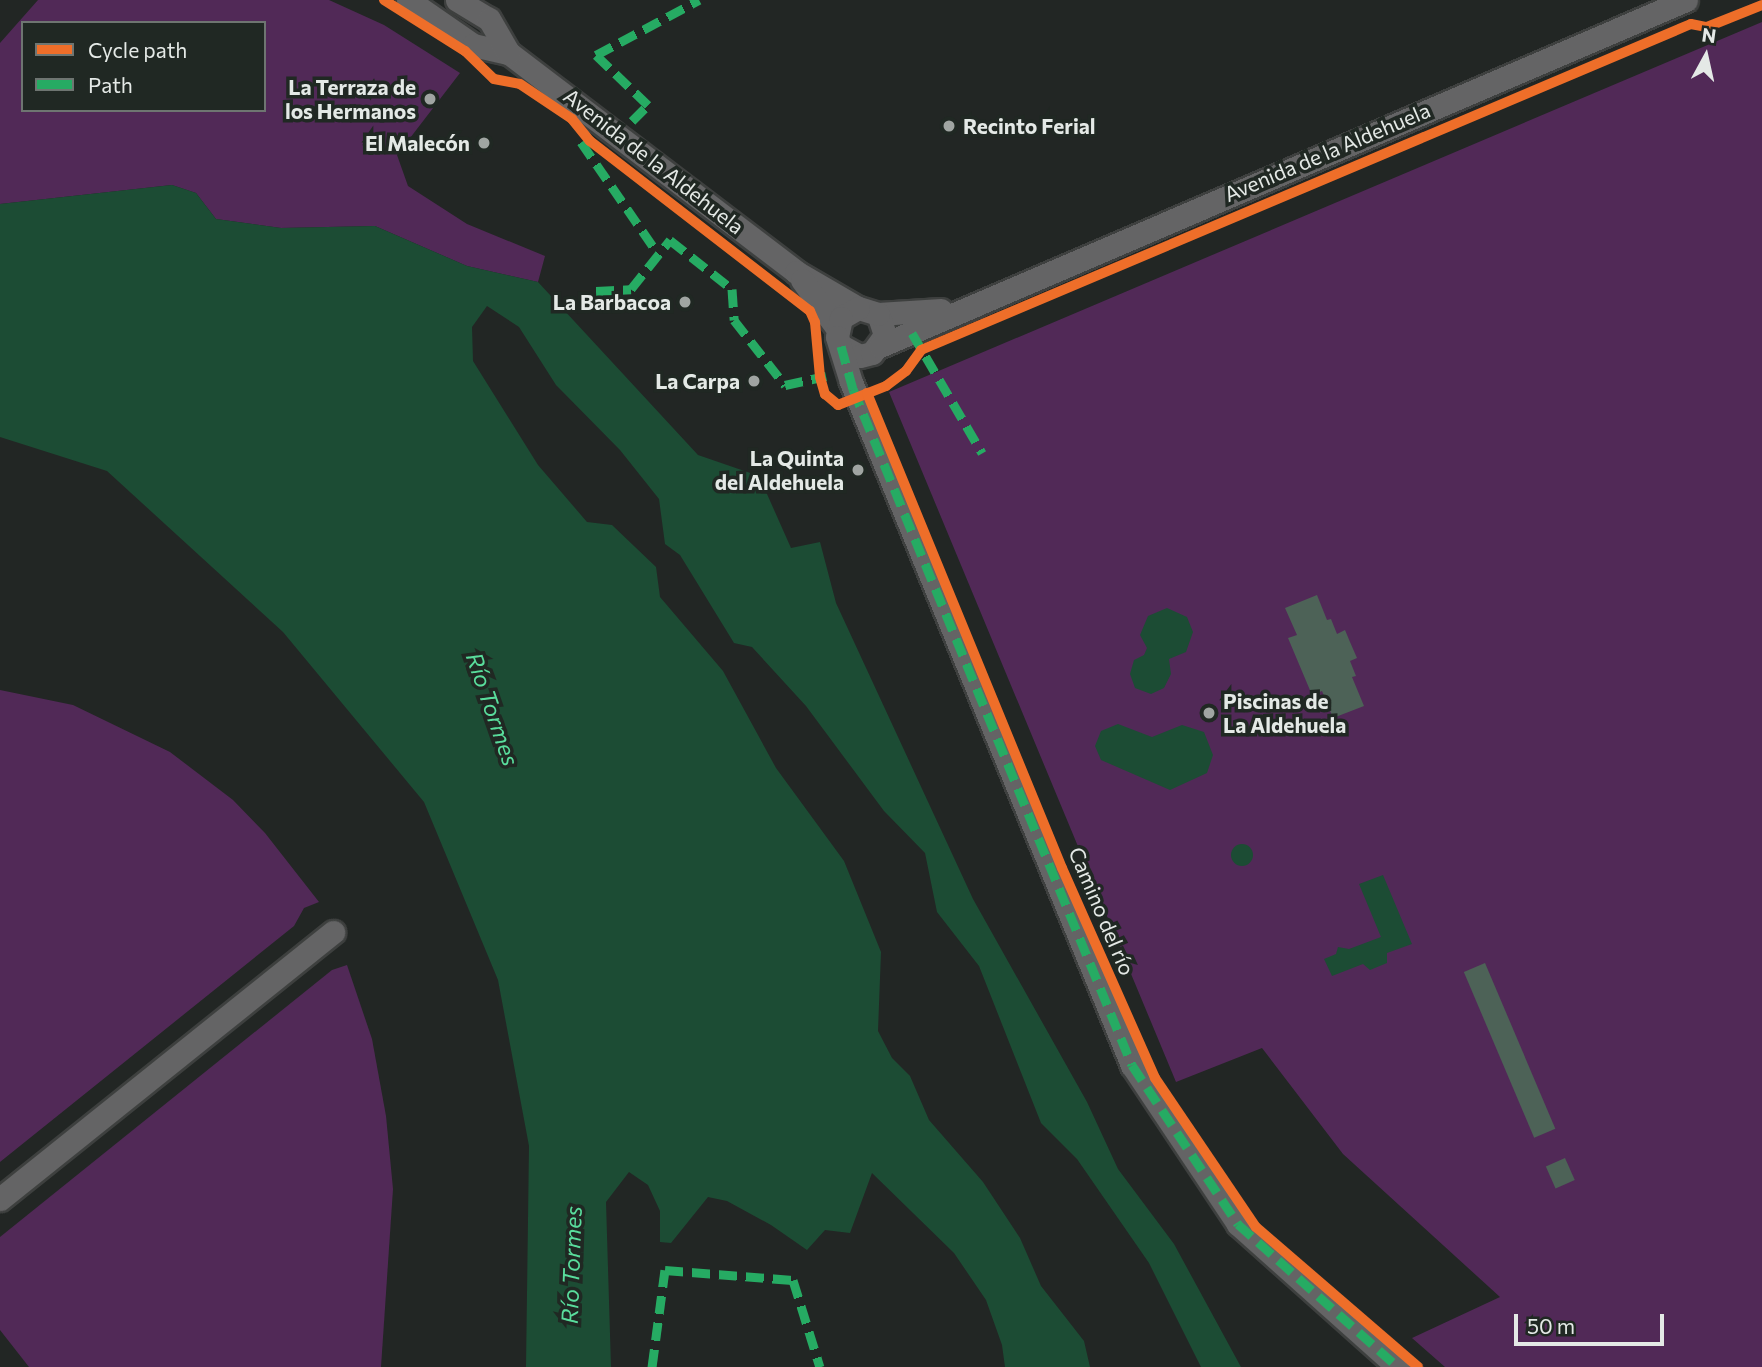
<!DOCTYPE html>
<meta charset="utf-8">
<style>
body{margin:0}
#map{position:relative;width:1762px;height:1367px;overflow:hidden;background:#222624;font-family:Commissioner,sans-serif}
div>[style]{position:absolute}
.green>*{inset:0;background:#512957}
.water>*{inset:0;background:#1c4c34}
.round{border-radius:50%}
.building>*{inset:0;background:#4d6257;transform-origin:0 0}
.roads{filter:drop-shadow(2px 0 #3e403f) drop-shadow(-2px 0 #3e403f) drop-shadow(0 2px #3e403f) drop-shadow(0 -2px #3e403f)}
.minor>*{height:23px;margin:-11.5px;padding:0 11.5px;transform-origin:11.5px;border-radius:11.5px;background:#646465}
.quiet>*{height:9px;margin-top:-4.5px;transform-origin:0;background:repeating-linear-gradient(90deg,#26ab63 0 18px,transparent 0 27px)}
.cycleway>*{height:10px;margin:-5px;padding:0 5px;transform-origin:5px;border-radius:5px;background:#ee6e29}
.dots>*{width:19px;height:19px;translate:-50% -50%;box-sizing:border-box;border:4px solid #202823;border-radius:50%}
span{translate:-50% -50%;white-space:nowrap;text-align:center;line-height:1.15;-webkit-text-stroke:7px #202823;paint-order:stroke}
.poi-label{font-size:21px;color:#e4e9e6;font-weight:700}
.right{translate:-100% -50%;text-align:right}
.left{translate:0 -50%;text-align:left}
.street-label{font-size:21px;color:#e4e9e6}
.water-label{font-size:23px;color:#59dd9c;font-style:italic}
.legend{position:absolute;left:21px;top:21px;width:245px;height:91px;box-sizing:border-box;background:#202823;border:2px solid #6e7571;margin:0;padding:9px 12px;list-style:none;font-size:21px;color:#e4e9e6}
.legend li{display:flex;align-items:center;gap:14px;height:35px}
.legend b{width:35px;border:2px solid #6e7571}
.north{position:absolute;left:1671px;top:21px;width:70px;height:70px;-webkit-text-stroke:5px #202823;paint-order:stroke;rotate:8deg;font-size:19px;font-weight:700;line-height:28px;text-align:center;color:#e4e9e6}
.north::after{content:'';display:block;margin:auto;width:24px;height:32px;background:#e4e9e6;clip-path:polygon(50% 0,100% 100%,50% 72%,0 100%)}
.scale{position:absolute;left:1514px;top:1314px;width:150px;height:32px;box-sizing:border-box;border:4px solid #e4e9e6;border-top:0;padding-left:9px;font-size:21px;line-height:24px;white-space:nowrap;color:#e4e9e6;-webkit-text-stroke:5px #202823;paint-order:stroke}
</style>
<div id="map">
<div class="green">
<i style="clip-path:polygon(evenodd,38px 0,329px 0,384px 25px,460px 73px,397px 155px,408px 186px,467px 224px,545px 256px,538px 282px,467px 266px,375px 226px,281px 228px,216px 219px,196px 193px,172px 185px,0 204px,0 43px,38px 0,23px 23px,264px 23px,264px 110px,23px 110px,23px 23px)"></i>
<i style="clip-path:polygon(1762px 22px,1762px 1367px,1445px 1367px,1412px 1338px,1500px 1297px,1343px 1154px,1262px 1048px,1176px 1082px,889px 392px)"></i>
<i style="clip-path:polygon(0 690px,73px 705px,170px 752px,233px 800px,265px 833px,319px 902px,304px 908px,294px 926px,0 1162px)"></i>
<i style="clip-path:polygon(347px 965px,372px 1039px,386px 1116px,393px 1189px,381px 1367px,29px 1367px,0 1330px,0 1237px,332px 970px)"></i>
</div>
<div class="water">
<i style="clip-path:polygon(172px 185px,196px 193px,216px 219px,281px 228px,375px 226px,467px 266px,538px 282px,698px 455px,759px 476px,791px 548px,820px 542px,836px 603px,973px 899px,1087px 1102px,1118px 1169px,1174px 1244px,1241px 1367px,1201px 1367px,1149px 1263px,1077px 1159px,1041px 1123px,979px 966px,937px 912px,925px 853px,884px 811px,806px 706px,752px 647px,734px 643px,680px 555px,665px 544px,659px 499px,620px 450px,556px 385px,519px 327px,487px 306px,472px 327px,473px 361px,538px 465px,587px 522px,612px 525px,656px 567px,660px 597px,723px 671px,776px 768px,844px 861px,881px 952px,878px 1031px,892px 1058px,910px 1076px,929px 1120px,983px 1182px,1020px 1238px,1041px 1286px,1084px 1341px,1090px 1367px,1005px 1367px,1002px 1345px,986px 1300px,954px 1253px,872px 1173px,850px 1233px,825px 1230px,807px 1250px,771px 1225px,727px 1201px,708px 1197px,671px 1243px,660px 1242px,660px 1211px,648px 1185px,629px 1172px,606px 1202px,611px 1367px,526px 1367px,529px 1146px,498px 980px,424px 802px,283px 632px,107px 471px,0 437px,0 204px)"></i>
<i style="clip-path:polygon(1167px 608px,1187px 617px,1193px 632px,1186px 652px,1169px 659px,1171px 674px,1164px 688px,1151px 694px,1135px 688px,1130px 674px,1134px 660px,1144px 655px,1147px 648px,1140px 635px,1148px 616px)"></i>
<i style="clip-path:polygon(1118px 724px,1152px 737px,1182px 725px,1204px 732px,1213px 755px,1207px 773px,1170px 790px,1101px 760px,1095px 746px,1101px 731px)"></i>
<i class="round" style="left:1231px;top:844px;width:22px;height:22px"></i>
<i style="clip-path:polygon(1383px 875px,1412px 944px,1387px 953px,1387px 963px,1370px 970px,1363px 964px,1332px 976px,1324px 959px,1336px 954px,1338px 947px,1349px 949px,1381px 937px,1359px 884px)"></i>
</div>
<div class="building">
<i style="clip-path:polygon(1317px 595px,1327px 620px,1331px 619px,1337px 634px,1345px 630px,1350px 642px,1357px 658px,1350px 661px,1356px 676px,1352px 677px,1364px 706px,1333px 718px,1322px 691px,1312px 695px,1288px 638px,1297px 635px,1285px 608px)"></i>
<i style="left:1485px;top:963px;width:180px;height:23px;rotate:67deg"></i>
<i style="left:1565px;top:1158px;width:24px;height:21px;rotate:66deg"></i>
</div>
<div class="roads">
<div class="minor">
<i style="left:408px;top:0;width:79px;rotate:34.7deg"></i>
<i style="left:473px;top:45px;width:37px;rotate:13deg"></i>
<i style="left:509px;top:53px;width:361px;rotate:37.3deg"></i>
<i style="left:796px;top:272px;width:72px;rotate:30.1deg"></i>
<i style="left:457px;top:0;width:37px;rotate:31deg"></i>
<i style="left:489px;top:19px;width:39px;rotate:60deg"></i>
<i style="left:802px;top:280px;width:59px;rotate:53.9deg"></i>
<i style="left:878px;top:314px;width:63px;rotate:-3.6deg"></i>
<i style="left:841px;top:346px;width:21px;rotate:28deg"></i>
<i style="left:860px;top:356px;width:12px;rotate:-14deg"></i>
<i style="left:872px;top:353px;width:22px;rotate:-54deg"></i>
<i style="left:885px;top:335px;width:22px;rotate:-108deg"></i>
<i style="left:878px;top:314px;width:21px;rotate:-163deg"></i>
<i style="left:858px;top:308px;width:20px;rotate:150deg"></i>
<i style="left:841px;top:318px;width:19px;rotate:102deg"></i>
<i style="left:837px;top:337px;width:47px;rotate:72.7deg"></i>
<i style="left:851px;top:382px;width:739px;rotate:67.64deg"></i>
<i style="left:1132px;top:1065px;width:191px;rotate:56.3deg"></i>
<i style="left:1238px;top:1224px;width:215px;rotate:41.8deg"></i>
<i style="left:880px;top:346px;width:877px;rotate:-23.23deg"></i>
<i style="left:0;top:1199px;width:427px;rotate:-38.7deg"></i>
</div>
</div>
<div class="quiet">
<i style="left:632px;top:121px;width:23px;rotate:-45deg"></i>
<i style="left:648px;top:105px;width:72px;rotate:-136.1deg"></i>
<i style="left:596px;top:55px;width:117px;rotate:-28.1deg"></i>
<i style="left:581px;top:142px;width:134px;rotate:55.4deg"></i>
<i style="left:596px;top:291px;width:35px;rotate:-3deg"></i>
<i style="left:631px;top:289px;width:63px;rotate:-51.5deg"></i>
<i style="left:670px;top:240px;width:79px;rotate:38.3deg"></i>
<i style="left:732px;top:289px;width:31px;rotate:86deg"></i>
<i style="left:734px;top:320px;width:83px;rotate:51.9deg"></i>
<i style="left:785px;top:385px;width:42px;rotate:-12.4deg"></i>
<i style="left:912px;top:333px;width:139px;rotate:59.7deg"></i>
<i style="left:841px;top:346px;width:45px;rotate:74.4deg"></i>
<i style="left:853px;top:389px;width:731px;rotate:67.57deg"></i>
<i style="left:1132px;top:1065px;width:191px;rotate:56.3deg"></i>
<i style="left:1238px;top:1224px;width:215px;rotate:41.8deg"></i>
<i style="left:652px;top:1367px;width:98px;rotate:-82.4deg"></i>
<i style="left:665px;top:1270px;width:128px;rotate:4.5deg"></i>
<i style="left:793px;top:1280px;width:91px;rotate:72.8deg"></i>
</div>
<div class="cycleway">
<i style="left:384px;top:0;width:96px;rotate:32.2deg"></i>
<i style="left:465px;top:51px;width:40px;rotate:44deg"></i>
<i style="left:494px;top:79px;width:26px;rotate:11deg"></i>
<i style="left:520px;top:84px;width:63px;rotate:33.9deg"></i>
<i style="left:572px;top:119px;width:28px;rotate:51deg"></i>
<i style="left:590px;top:141px;width:278px;rotate:37.7deg"></i>
<i style="left:810px;top:311px;width:12px;rotate:66deg"></i>
<i style="left:815px;top:322px;width:55px;rotate:84.8deg"></i>
<i style="left:820px;top:377px;width:18px;rotate:74deg"></i>
<i style="left:825px;top:394px;width:17px;rotate:40deg"></i>
<i style="left:838px;top:405px;width:52px;rotate:-21.6deg"></i>
<i style="left:886px;top:386px;width:25px;rotate:-37deg"></i>
<i style="left:906px;top:371px;width:26px;rotate:-54deg"></i>
<i style="left:921px;top:350px;width:836px;rotate:-22.95deg"></i>
<i style="left:1691px;top:24px;width:16px;rotate:11deg"></i>
<i style="left:1707px;top:27px;width:59px;rotate:-21.8deg"></i>
<i style="left:867px;top:393px;width:513px;rotate:67.68deg"></i>
<i style="left:1062px;top:868px;width:230px;rotate:66.1deg"></i>
<i style="left:1155px;top:1078px;width:180px;rotate:55.9deg"></i>
<i style="left:1256px;top:1227px;width:214px;rotate:40.8deg"></i>
</div>
<div class="dots">
<i style="left:430px;top:99px;background:#a0a5a2"></i>
<i style="left:949px;top:126px;background:#a0a5a2"></i>
<i style="left:484px;top:143px;background:#a0a5a2"></i>
<i style="left:685px;top:302px;background:#a0a5a2"></i>
<i style="left:754px;top:381px;background:#a0a5a2"></i>
<i style="left:858px;top:470px;background:#a0a5a2"></i>
<i style="left:1209px;top:713px;background:#a0a5a2"></i>
</div>
<div class="poi-label">
<span class="right" style="left:416px;top:99px">La Terraza de<br>los Hermanos</span>
<span class="left" style="left:963px;top:126px">Recinto Ferial</span>
<span class="right" style="left:470px;top:143px">El Malecón</span>
<span class="right" style="left:671px;top:302px">La Barbacoa</span>
<span class="right" style="left:740px;top:381px">La Carpa</span>
<span class="right" style="left:844px;top:470px">La Quinta<br>del Aldehuela</span>
<span class="left" style="left:1223px;top:713px">Piscinas de<br>La Aldehuela</span>
</div>
<div class="street-label">
<span style="left:1327px;top:152px;rotate:-23deg">Avenida de la Aldehuela</span>
<span style="left:654px;top:161px;rotate:38deg">Avenida de la Aldehuela</span>
<span style="left:1102px;top:911px;rotate:67deg">Camino del río</span>
</div>
<div class="water-label">
<span style="left:493px;top:709px;rotate:71deg">Río Tormes</span>
<span style="left:571px;top:1265px;rotate:-88deg">Río Tormes</span>
</div>
<ul class="legend">
<li><b style="height:9px;background:#ee6e29"></b>Cycle path</li>
<li><b style="height:9px;background:#26ab63"></b>Path</li>
</ul>
<div class="north">N</div>
<div class="scale">50 m</div>
</div>
